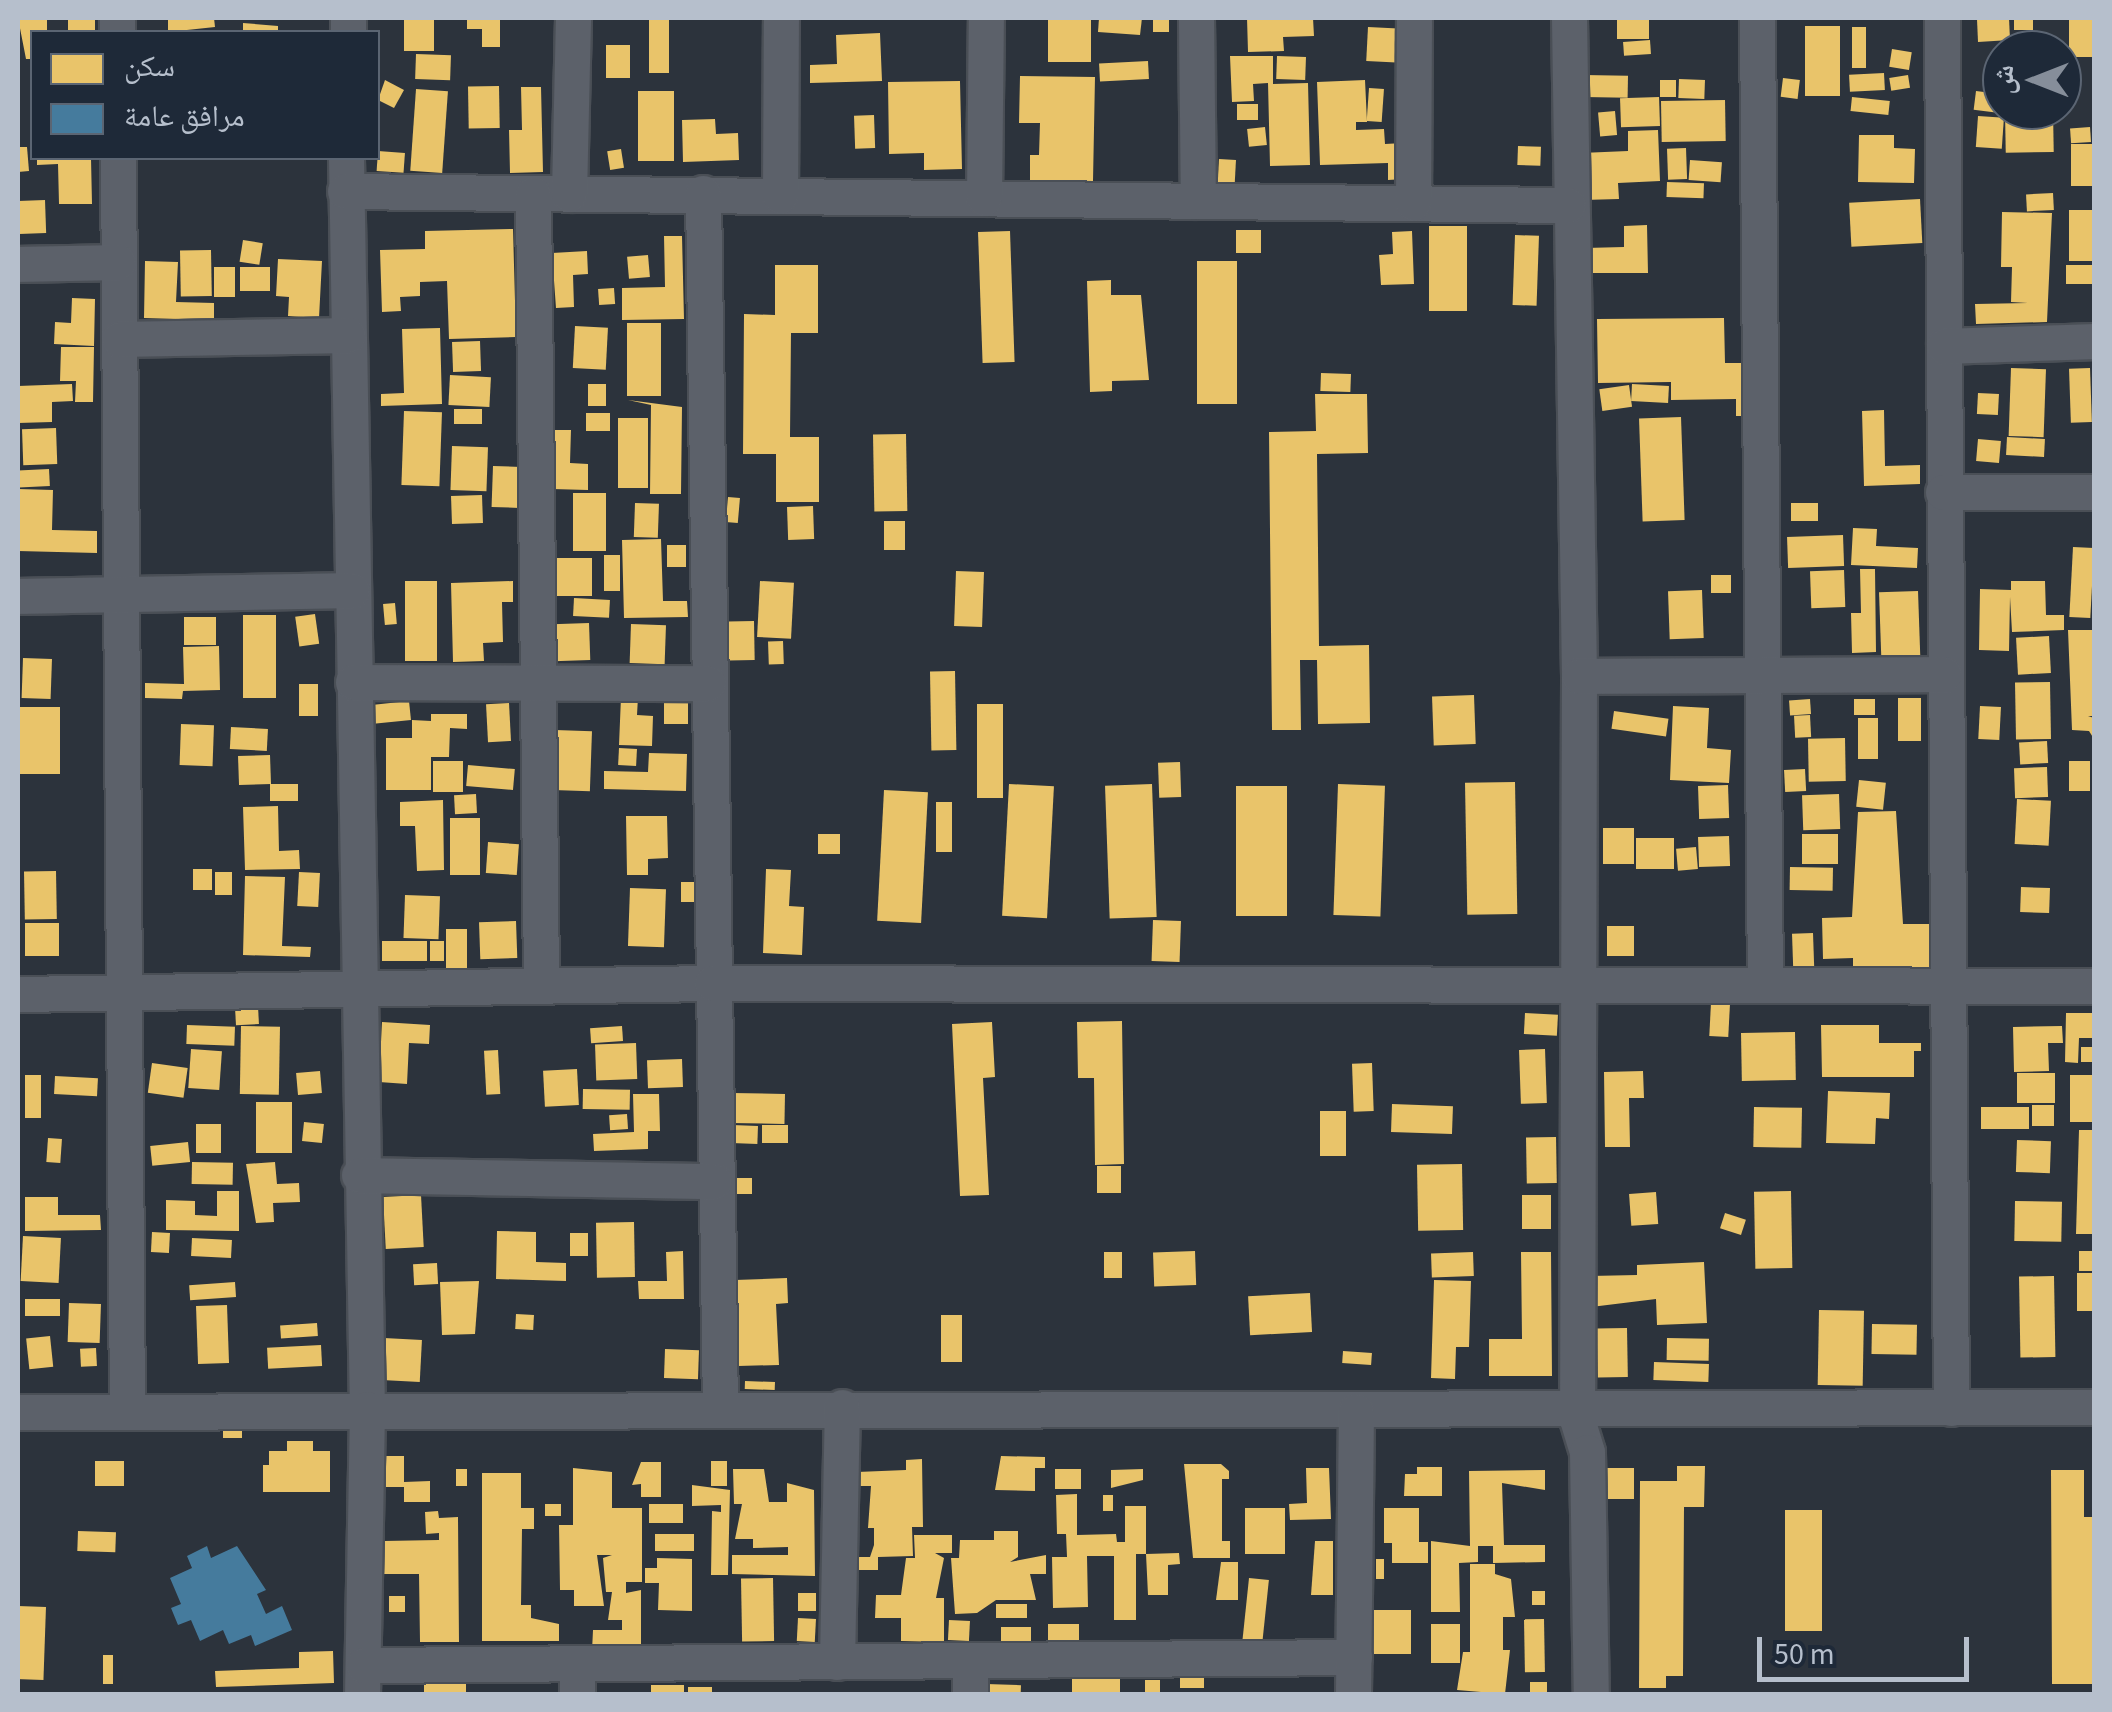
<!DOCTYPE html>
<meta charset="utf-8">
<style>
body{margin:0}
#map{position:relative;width:2112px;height:1712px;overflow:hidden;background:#2c333c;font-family:"Source Sans 3","Noto Naskh Arabic",sans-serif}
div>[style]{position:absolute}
.homes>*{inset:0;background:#e9c46a;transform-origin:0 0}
.public>*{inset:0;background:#457b9d}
.roads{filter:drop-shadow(2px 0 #4a4f56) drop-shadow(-2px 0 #4a4f56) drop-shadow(0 2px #4a4f56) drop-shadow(0 -2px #4a4f56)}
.minor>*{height:35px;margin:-17.5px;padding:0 17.5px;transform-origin:17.5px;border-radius:17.5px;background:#5c616a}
span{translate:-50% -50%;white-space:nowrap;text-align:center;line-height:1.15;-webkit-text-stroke:10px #1e2938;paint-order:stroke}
.frame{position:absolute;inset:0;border:20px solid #b6bfcc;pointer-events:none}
.legend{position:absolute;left:30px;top:30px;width:350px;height:130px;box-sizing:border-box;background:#1e2938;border:2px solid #5b6573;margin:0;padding:12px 18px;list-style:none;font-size:30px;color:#b6bfcc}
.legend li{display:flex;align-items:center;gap:20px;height:50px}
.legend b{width:50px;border:2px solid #5b6573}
.north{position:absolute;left:1982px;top:30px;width:100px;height:100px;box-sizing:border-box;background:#1e2938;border:2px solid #5b6573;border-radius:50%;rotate:270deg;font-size:28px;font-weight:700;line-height:40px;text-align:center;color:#b6bfcc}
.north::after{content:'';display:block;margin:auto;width:35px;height:45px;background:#868e9a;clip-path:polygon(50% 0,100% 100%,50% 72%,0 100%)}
.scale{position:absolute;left:1757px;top:1637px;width:212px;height:45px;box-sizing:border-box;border:5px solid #b6bfcc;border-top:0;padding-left:12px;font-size:30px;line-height:35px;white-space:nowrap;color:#b6bfcc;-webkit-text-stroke:8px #1e2938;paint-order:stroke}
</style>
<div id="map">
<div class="homes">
<i style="clip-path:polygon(18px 18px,47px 18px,47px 32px,32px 32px,32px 59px,26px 59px)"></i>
<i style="left:68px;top:18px;width:27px;height:14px"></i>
<i style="clip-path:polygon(168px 18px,214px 18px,215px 27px,168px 32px)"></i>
<i style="left:404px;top:18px;width:30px;height:33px"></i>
<i style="clip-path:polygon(467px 18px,500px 18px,500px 47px,482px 47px,482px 29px,467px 29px)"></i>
<i style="left:649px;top:18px;width:20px;height:55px"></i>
<i style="left:1048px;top:18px;width:43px;height:44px"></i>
<i style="clip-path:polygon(1099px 18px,1142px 18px,1140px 35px,1098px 32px)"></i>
<i style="left:1153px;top:18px;width:16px;height:14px"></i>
<i style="clip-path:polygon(1247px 18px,1313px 18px,1314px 36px,1283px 37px,1284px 51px,1248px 52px)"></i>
<i style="left:1617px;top:18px;width:32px;height:21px"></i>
<i style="clip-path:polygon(1996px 18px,2009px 18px,2010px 40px,1978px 42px,1977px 19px)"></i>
<i style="left:2014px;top:18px;width:19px;height:12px"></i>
<i style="left:2069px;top:18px;width:25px;height:39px"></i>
<i style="clip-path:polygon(243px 23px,278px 26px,278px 32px,243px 32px)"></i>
<i style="left:1805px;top:26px;width:35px;height:70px"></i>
<i style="left:1368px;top:27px;width:40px;height:34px;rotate:3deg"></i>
<i style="left:1852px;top:27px;width:14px;height:41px"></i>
<i style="clip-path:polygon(880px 33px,882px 81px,810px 83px,810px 65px,837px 64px,836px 35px)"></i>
<i style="left:2056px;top:37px;width:13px;height:40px;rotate:90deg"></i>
<i style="left:1650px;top:40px;width:14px;height:27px;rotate:86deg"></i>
<i style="left:606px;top:45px;width:24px;height:33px"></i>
<i style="left:1892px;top:49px;width:20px;height:18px;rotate:9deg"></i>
<i style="left:416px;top:54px;width:35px;height:25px;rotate:2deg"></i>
<i style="clip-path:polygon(1230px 56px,1273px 56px,1273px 84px,1308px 83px,1310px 165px,1270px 166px,1268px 83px,1253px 84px,1254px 101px,1232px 102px)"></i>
<i style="left:1277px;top:56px;width:29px;height:23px;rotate:2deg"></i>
<i style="left:1148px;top:61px;width:18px;height:49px;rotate:87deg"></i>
<i style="left:1884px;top:73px;width:17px;height:35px;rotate:87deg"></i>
<i style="left:1584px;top:75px;width:44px;height:22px;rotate:1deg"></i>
<i style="left:1908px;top:75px;width:13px;height:19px;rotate:81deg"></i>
<i style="clip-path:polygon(1020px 76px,1095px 77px,1093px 181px,1030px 180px,1030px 155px,1039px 155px,1040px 123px,1019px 123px)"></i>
<i style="left:1783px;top:78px;width:17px;height:19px;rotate:7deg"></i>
<i style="left:1679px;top:79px;width:26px;height:19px;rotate:2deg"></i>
<i style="clip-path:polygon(385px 80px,404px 90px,394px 108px,378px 100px)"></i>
<i style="clip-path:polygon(1365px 80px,1367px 122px,1356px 122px,1356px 130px,1384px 129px,1385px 144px,1403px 143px,1404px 179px,1388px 180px,1388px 163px,1320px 165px,1317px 82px)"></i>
<i style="left:1660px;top:80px;width:16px;height:17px"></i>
<i style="clip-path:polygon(960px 81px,962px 169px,924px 170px,924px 153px,889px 154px,888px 82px)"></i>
<i style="left:499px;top:86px;width:42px;height:31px;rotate:89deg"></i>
<i style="clip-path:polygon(521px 87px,541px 87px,543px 172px,510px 173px,509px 130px,522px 130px)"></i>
<i style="left:1369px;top:88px;width:15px;height:33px;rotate:4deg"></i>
<i style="left:416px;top:89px;width:32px;height:82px;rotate:4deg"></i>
<i style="left:638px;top:91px;width:36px;height:70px"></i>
<i style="left:1976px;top:91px;width:26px;height:19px;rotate:7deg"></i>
<i style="left:1659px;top:97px;width:29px;height:39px;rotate:88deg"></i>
<i style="left:1852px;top:97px;width:38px;height:14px;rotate:6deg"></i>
<i style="left:1725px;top:100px;width:41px;height:64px;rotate:89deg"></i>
<i style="left:1237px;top:104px;width:21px;height:16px"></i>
<i style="left:2053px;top:110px;width:42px;height:48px;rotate:89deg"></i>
<i style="left:1615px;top:111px;width:24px;height:17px;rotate:85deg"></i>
<i style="left:874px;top:115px;width:33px;height:20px;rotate:88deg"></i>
<i style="left:1978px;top:116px;width:26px;height:31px;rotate:4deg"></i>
<i style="clip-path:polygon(715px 119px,716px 134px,738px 133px,739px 160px,683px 162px,682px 120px)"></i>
<i style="left:1265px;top:127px;width:18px;height:18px;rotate:84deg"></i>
<i style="left:2090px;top:127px;width:15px;height:20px;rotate:86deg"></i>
<i style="clip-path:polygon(1658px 130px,1660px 181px,1618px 183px,1619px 199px,1583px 200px,1581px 153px,1628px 151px,1628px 131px)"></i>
<i style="clip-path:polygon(1859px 135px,1894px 135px,1894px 148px,1915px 149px,1914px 183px,1858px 182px)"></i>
<i style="left:2071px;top:144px;width:23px;height:42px"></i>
<i style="left:1518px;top:146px;width:23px;height:19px;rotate:2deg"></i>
<i style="clip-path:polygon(18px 147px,27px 147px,29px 171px,18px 172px)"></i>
<i style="left:1686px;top:148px;width:31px;height:19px;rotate:88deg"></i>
<i style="left:621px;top:149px;width:19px;height:14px;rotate:81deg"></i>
<i style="left:378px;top:151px;width:27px;height:20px;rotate:4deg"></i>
<i style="clip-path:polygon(37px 158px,91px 158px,92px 204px,59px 204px,58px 164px,37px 165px)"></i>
<i style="left:1219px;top:159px;width:17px;height:23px;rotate:3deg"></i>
<i style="left:1690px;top:160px;width:32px;height:20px;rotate:4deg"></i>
<i style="left:1667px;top:182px;width:37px;height:15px;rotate:2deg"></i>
<i style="left:2053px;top:193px;width:17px;height:27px;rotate:87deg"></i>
<i style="left:1920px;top:199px;width:44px;height:71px;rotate:87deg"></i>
<i style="left:45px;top:200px;width:33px;height:27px;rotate:88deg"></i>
<i style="left:2094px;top:210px;width:51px;height:25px;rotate:90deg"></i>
<i style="clip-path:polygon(2002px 212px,2052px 213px,2047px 322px,1976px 324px,1975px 304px,2028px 303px,2011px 302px,2012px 267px,2001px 267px)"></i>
<i style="clip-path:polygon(1647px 225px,1648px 273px,1586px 273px,1585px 248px,1624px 247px,1624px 226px)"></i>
<i style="left:1429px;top:226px;width:38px;height:85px"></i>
<i style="clip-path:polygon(513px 229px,516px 337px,449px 339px,447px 281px,420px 282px,420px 296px,400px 297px,401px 311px,382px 312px,380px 250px,425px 249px,425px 231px)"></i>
<i style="left:1236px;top:230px;width:25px;height:23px"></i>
<i style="left:1010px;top:231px;width:131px;height:32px;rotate:88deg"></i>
<i style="clip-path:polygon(1412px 231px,1414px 284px,1381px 285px,1379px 255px,1393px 254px,1392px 232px)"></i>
<i style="left:1515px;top:235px;width:24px;height:70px;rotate:2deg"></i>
<i style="clip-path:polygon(664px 236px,682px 236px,684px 319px,622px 320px,622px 288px,665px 287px)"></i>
<i style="left:243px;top:240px;width:20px;height:22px;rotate:9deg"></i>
<i style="left:211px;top:250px;width:46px;height:31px;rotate:89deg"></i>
<i style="clip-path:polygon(587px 251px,588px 274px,573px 275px,574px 307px,556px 308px,552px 253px)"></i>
<i style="left:648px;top:255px;width:22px;height:21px;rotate:85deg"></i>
<i style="clip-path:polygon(278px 259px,322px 261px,319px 318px,288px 316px,289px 297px,276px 296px)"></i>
<i style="clip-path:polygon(145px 261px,178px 262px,176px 302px,214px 303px,214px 320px,144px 318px)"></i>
<i style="left:1197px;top:261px;width:40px;height:143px"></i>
<i style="clip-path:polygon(775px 265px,818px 265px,818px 333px,791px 333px,790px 437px,819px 437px,819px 502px,776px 502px,776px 454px,743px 454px,744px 314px,775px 315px)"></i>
<i style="left:2066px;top:265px;width:28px;height:19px"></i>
<i style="left:214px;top:267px;width:21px;height:30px"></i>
<i style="left:240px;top:267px;width:30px;height:24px"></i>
<i style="clip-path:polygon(1111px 280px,1111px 295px,1141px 295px,1149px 380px,1112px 381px,1112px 391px,1090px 392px,1087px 281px)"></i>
<i style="left:614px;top:288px;width:16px;height:16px;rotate:86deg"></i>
<i style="clip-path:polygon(72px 298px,95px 299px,94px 346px,54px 344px,55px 322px,71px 323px)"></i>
<i style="clip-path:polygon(1724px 318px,1725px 363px,1743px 363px,1743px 416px,1736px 416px,1736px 399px,1671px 400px,1671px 382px,1598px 383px,1597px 319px)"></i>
<i style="left:627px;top:323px;width:34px;height:73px"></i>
<i style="left:575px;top:326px;width:33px;height:42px;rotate:3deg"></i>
<i style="clip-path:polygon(440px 328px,442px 404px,381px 406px,381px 394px,404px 393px,402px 329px)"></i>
<i style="left:480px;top:341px;width:30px;height:28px;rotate:88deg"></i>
<i style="clip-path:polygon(61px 347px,94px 347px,93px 402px,75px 402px,76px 381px,60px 381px)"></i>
<i style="left:2011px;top:368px;width:35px;height:68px;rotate:2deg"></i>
<i style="left:2090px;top:368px;width:54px;height:21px;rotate:88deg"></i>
<i style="left:1321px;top:373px;width:30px;height:18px;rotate:2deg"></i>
<i style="left:450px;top:375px;width:41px;height:30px;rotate:3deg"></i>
<i style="clip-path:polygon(72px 384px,73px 401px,52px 402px,52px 422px,18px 423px,18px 386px)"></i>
<i style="left:588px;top:384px;width:18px;height:22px"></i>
<i style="left:1632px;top:384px;width:37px;height:17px;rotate:3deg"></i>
<i style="left:1629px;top:385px;width:22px;height:30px;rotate:82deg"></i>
<i style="left:1978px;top:393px;width:21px;height:21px;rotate:3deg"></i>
<i style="clip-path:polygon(1315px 394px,1367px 394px,1368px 453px,1317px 454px,1319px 646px,1369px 645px,1370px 723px,1318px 724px,1317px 660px,1300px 660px,1301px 730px,1272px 730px,1269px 432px,1316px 431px)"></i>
<i style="clip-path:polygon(628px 400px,682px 407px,681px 494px,650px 494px,651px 405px)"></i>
<i style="left:454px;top:409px;width:28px;height:15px"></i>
<i style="clip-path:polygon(1884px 410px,1885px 466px,1920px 465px,1920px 484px,1864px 486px,1862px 411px)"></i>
<i style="left:404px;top:411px;width:38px;height:74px;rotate:2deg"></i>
<i style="left:586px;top:413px;width:24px;height:18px"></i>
<i style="left:1681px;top:417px;width:103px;height:42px;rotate:88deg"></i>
<i style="left:618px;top:418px;width:30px;height:70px"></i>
<i style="left:56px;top:428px;width:36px;height:34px;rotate:88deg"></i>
<i style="clip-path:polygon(553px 430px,571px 430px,570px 463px,588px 464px,588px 490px,552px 489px)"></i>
<i style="left:906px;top:434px;width:77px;height:33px;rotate:89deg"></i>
<i style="left:2007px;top:437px;width:38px;height:18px;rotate:3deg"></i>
<i style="left:1978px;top:439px;width:23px;height:22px;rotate:5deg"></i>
<i style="left:452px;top:446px;width:36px;height:44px;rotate:2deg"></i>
<i style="left:493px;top:466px;width:28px;height:41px;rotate:2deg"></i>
<i style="left:49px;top:469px;width:17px;height:31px;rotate:87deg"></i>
<i style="clip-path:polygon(18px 489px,53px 490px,52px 530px,97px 531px,97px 553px,18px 551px)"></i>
<i style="left:573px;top:493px;width:33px;height:58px"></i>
<i style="left:482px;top:495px;width:28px;height:31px;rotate:88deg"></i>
<i style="left:728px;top:497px;width:12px;height:25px;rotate:5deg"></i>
<i style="left:635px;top:503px;width:24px;height:34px;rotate:2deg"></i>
<i style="left:1818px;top:503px;width:18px;height:27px;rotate:90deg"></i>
<i style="left:813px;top:506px;width:33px;height:26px;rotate:88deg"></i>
<i style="left:884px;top:521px;width:21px;height:29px"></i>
<i style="clip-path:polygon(1853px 528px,1877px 529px,1876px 546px,1918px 548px,1917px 568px,1851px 565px)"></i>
<i style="left:1843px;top:535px;width:31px;height:56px;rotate:88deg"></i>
<i style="clip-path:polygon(661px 539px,663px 601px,687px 601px,688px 617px,624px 618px,622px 540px)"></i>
<i style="left:667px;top:545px;width:19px;height:22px"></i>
<i style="left:2073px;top:547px;width:21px;height:70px;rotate:3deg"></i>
<i style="left:604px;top:555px;width:16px;height:36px"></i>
<i style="left:553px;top:558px;width:39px;height:38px"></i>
<i style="clip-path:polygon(1860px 569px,1875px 569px,1876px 652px,1852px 653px,1851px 613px,1861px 613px)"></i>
<i style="left:1844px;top:570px;width:37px;height:34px;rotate:88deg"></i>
<i style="left:956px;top:571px;width:28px;height:55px;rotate:2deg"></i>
<i style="left:1711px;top:575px;width:20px;height:18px"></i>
<i style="left:405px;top:581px;width:32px;height:80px"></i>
<i style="clip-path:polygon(513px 581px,513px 602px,502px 602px,503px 642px,483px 643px,484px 661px,453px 662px,451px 583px)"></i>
<i style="left:760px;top:581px;width:34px;height:56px;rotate:3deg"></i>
<i style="clip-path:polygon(2011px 581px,2045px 581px,2046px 615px,2064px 615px,2064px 630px,2012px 632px,2010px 597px,2009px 651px,1979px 650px,1980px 589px,2011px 590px)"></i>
<i style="left:1702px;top:590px;width:48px;height:34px;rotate:88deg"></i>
<i style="left:1918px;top:591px;width:64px;height:39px;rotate:88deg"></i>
<i style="left:574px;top:598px;width:36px;height:18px;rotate:3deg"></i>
<i style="left:395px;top:603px;width:21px;height:12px;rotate:85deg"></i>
<i style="left:315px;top:614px;width:30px;height:20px;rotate:82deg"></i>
<i style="left:243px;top:615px;width:33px;height:83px"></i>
<i style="left:184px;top:617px;width:32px;height:28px"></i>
<i style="left:754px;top:621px;width:39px;height:26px;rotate:89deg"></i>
<i style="left:589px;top:623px;width:37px;height:37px;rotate:88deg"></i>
<i style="left:631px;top:624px;width:35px;height:39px;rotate:2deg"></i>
<i style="clip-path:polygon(2068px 630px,2094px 630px,2094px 716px,2088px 716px,2094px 718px,2094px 739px,2089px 731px,2072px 730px)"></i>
<i style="left:2049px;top:636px;width:37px;height:33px;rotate:87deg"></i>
<i style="left:783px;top:641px;width:23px;height:15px;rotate:88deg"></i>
<i style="clip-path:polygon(219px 646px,220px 690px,183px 691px,182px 699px,145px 698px,145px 683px,184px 684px,183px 647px)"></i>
<i style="left:23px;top:658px;width:29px;height:40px;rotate:2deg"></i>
<i style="left:955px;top:671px;width:79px;height:25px;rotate:89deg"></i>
<i style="left:2050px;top:682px;width:57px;height:35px;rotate:89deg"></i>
<i style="left:299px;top:684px;width:19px;height:32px"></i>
<i style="left:688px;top:695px;width:29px;height:24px;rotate:90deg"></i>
<i style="left:1474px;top:695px;width:49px;height:42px;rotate:88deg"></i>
<i style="clip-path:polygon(621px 697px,638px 697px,637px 715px,653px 716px,652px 746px,619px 745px)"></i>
<i style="left:1898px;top:698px;width:23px;height:43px"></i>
<i style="left:1810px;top:699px;width:15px;height:21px;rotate:86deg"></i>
<i style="left:1875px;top:699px;width:16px;height:21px;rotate:90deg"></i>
<i style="left:409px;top:701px;width:19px;height:40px;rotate:84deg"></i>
<i style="left:509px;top:703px;width:38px;height:23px;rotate:87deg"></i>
<i style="left:977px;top:704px;width:26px;height:94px"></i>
<i style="clip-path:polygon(1673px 706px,1709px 708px,1707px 748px,1731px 750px,1729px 783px,1670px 780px)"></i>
<i style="left:1980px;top:706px;width:21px;height:33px;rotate:3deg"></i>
<i style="left:18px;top:707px;width:42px;height:67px"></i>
<i style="left:1614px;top:711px;width:55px;height:18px;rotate:8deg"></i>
<i style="clip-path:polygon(431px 714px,467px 714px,467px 729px,450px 728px,449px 757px,431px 757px,431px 790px,386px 790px,386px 738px,412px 738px,412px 720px,431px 721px)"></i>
<i style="left:1810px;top:715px;width:22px;height:16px;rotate:87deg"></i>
<i style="left:1858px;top:718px;width:20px;height:41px"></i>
<i style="left:181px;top:724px;width:33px;height:41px;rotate:2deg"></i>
<i style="left:231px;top:727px;width:37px;height:22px;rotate:3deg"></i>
<i style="left:555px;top:730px;width:37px;height:60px;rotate:2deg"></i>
<i style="left:1845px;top:738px;width:43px;height:37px;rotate:89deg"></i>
<i style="left:2047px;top:741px;width:22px;height:28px;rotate:87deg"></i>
<i style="left:619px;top:748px;width:18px;height:17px;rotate:3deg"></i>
<i style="clip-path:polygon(649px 753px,687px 754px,686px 791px,604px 789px,604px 771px,648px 772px)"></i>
<i style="left:270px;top:755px;width:29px;height:32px;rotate:88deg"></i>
<i style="left:433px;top:761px;width:30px;height:31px"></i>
<i style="left:2069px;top:761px;width:21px;height:30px"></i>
<i style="left:1180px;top:762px;width:35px;height:22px;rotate:88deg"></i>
<i style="left:468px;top:765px;width:47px;height:21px;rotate:5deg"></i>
<i style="left:2047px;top:767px;width:30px;height:33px;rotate:88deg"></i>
<i style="left:1805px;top:769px;width:22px;height:21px;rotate:87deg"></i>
<i style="left:1859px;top:780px;width:27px;height:27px;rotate:6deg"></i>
<i style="left:1515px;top:782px;width:132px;height:50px;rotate:89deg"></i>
<i style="left:270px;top:784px;width:28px;height:17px"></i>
<i style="left:1009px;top:784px;width:45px;height:132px;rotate:3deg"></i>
<i style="left:1152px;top:784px;width:133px;height:47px;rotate:88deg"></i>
<i style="left:1338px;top:784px;width:47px;height:131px;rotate:2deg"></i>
<i style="left:1728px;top:785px;width:33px;height:30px;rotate:88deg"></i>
<i style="left:1236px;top:786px;width:51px;height:130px"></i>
<i style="left:884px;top:790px;width:44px;height:131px;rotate:3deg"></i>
<i style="left:476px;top:794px;width:19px;height:22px;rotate:87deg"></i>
<i style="left:1839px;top:794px;width:35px;height:37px;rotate:88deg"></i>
<i style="left:2017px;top:799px;width:34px;height:45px;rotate:3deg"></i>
<i style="clip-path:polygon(443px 800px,444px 870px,417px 871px,415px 826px,400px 826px,400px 802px)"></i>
<i style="left:936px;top:802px;width:16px;height:50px"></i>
<i style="clip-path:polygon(278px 806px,279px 851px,299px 850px,300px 869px,245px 870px,243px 807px)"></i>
<i style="clip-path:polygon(1896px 811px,1903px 924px,1933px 924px,1933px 969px,1853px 970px,1853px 958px,1823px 959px,1822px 918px,1852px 917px,1858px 812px)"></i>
<i style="clip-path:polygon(626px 816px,667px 816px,668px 858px,648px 859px,648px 875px,627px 875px)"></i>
<i style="left:450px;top:818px;width:30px;height:57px"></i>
<i style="left:1603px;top:828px;width:31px;height:36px"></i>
<i style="left:818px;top:834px;width:22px;height:20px"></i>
<i style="left:1802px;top:834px;width:36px;height:30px"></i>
<i style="left:1729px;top:836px;width:30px;height:31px;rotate:88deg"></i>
<i style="left:1636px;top:838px;width:38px;height:31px"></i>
<i style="left:488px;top:842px;width:31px;height:31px;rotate:4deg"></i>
<i style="left:1696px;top:847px;width:22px;height:20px;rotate:85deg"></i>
<i style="left:1790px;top:867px;width:43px;height:23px;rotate:1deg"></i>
<i style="left:193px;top:869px;width:19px;height:21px"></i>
<i style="clip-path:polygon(766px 869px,791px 870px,789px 906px,804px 907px,802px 955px,763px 953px)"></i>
<i style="left:56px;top:871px;width:48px;height:32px;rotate:89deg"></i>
<i style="left:215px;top:872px;width:17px;height:23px"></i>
<i style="left:299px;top:872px;width:21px;height:34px;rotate:3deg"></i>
<i style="clip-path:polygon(245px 876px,285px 877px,282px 946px,311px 947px,310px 957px,243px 955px)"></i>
<i style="left:681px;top:882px;width:16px;height:20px"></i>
<i style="left:2021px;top:887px;width:29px;height:25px;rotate:2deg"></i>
<i style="left:630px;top:888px;width:36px;height:58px;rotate:2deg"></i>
<i style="left:405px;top:895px;width:35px;height:43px;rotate:2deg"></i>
<i style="left:1153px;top:920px;width:28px;height:41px;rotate:2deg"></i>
<i style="left:516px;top:921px;width:37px;height:37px;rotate:88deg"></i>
<i style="left:25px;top:923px;width:34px;height:33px"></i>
<i style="left:1607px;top:926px;width:27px;height:30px"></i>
<i style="left:446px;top:929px;width:21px;height:47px"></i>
<i style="left:1813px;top:933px;width:33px;height:21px;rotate:88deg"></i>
<i style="left:427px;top:941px;width:20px;height:45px;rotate:90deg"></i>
<i style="left:430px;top:941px;width:14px;height:20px"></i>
<i style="left:1711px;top:1003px;width:19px;height:33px;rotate:3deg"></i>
<i style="left:258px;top:1006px;width:18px;height:23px;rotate:87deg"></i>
<i style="left:1525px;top:1013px;width:33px;height:21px;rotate:3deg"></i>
<i style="clip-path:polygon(2066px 1013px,2094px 1013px,2094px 1038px,2079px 1038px,2078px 1063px,2065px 1062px)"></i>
<i style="clip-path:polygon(1122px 1021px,1124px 1164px,1095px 1165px,1094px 1078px,1078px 1078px,1077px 1022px)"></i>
<i style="clip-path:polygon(382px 1022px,430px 1025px,429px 1044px,409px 1043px,407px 1084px,379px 1082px)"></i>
<i style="clip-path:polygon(992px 1022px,995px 1077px,983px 1078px,989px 1195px,960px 1196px,952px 1024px)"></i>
<i style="left:187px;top:1025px;width:48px;height:19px;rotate:2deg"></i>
<i style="clip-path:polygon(1821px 1025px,1879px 1025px,1879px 1043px,1921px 1043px,1921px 1051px,1914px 1051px,1914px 1077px,1822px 1077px)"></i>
<i style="left:241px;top:1026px;width:39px;height:68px;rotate:1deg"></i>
<i style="left:622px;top:1026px;width:15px;height:32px;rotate:86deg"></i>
<i style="clip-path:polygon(2062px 1026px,2063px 1043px,2048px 1043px,2049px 1071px,2014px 1072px,2013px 1027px)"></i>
<i style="left:1795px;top:1032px;width:48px;height:54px;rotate:89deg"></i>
<i style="left:636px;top:1043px;width:36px;height:41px;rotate:88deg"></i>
<i style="left:2081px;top:1047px;width:13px;height:15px"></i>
<i style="left:191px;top:1049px;width:31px;height:39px;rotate:4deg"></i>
<i style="left:1545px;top:1049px;width:54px;height:26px;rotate:88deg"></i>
<i style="left:498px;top:1050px;width:44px;height:14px;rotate:87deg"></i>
<i style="left:682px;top:1059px;width:28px;height:35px;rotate:88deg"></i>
<i style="left:152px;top:1063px;width:36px;height:30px;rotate:8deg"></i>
<i style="left:1372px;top:1063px;width:48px;height:20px;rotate:88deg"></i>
<i style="left:577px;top:1069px;width:36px;height:34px;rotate:87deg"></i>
<i style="left:320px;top:1071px;width:22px;height:24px;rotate:85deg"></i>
<i style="clip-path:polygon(1643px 1071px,1644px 1098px,1629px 1098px,1630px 1147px,1605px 1147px,1604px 1072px)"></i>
<i style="left:2055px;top:1073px;width:30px;height:38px;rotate:90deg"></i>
<i style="left:25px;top:1075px;width:16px;height:43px"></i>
<i style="left:2070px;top:1075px;width:24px;height:47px"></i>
<i style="left:55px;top:1076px;width:43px;height:18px;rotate:3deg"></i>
<i style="left:583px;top:1089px;width:47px;height:20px;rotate:1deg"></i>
<i style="clip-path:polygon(1828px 1091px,1890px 1093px,1889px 1119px,1876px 1118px,1875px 1144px,1826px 1143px)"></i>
<i style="left:732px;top:1093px;width:53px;height:30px;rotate:1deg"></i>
<i style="clip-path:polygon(633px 1094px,659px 1094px,660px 1131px,648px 1131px,648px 1149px,594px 1151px,593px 1134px,634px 1132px)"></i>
<i style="left:256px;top:1102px;width:36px;height:51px"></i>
<i style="left:1392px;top:1104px;width:61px;height:28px;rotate:2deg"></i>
<i style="left:2054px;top:1105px;width:21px;height:22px;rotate:90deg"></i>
<i style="left:1754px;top:1107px;width:48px;height:40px;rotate:1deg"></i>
<i style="left:1981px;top:1107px;width:48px;height:22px"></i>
<i style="left:1320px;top:1111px;width:26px;height:45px"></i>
<i style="left:627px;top:1114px;width:15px;height:18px;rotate:86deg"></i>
<i style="left:304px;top:1122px;width:20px;height:19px;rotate:6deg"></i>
<i style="left:196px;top:1124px;width:25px;height:29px"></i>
<i style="left:732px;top:1125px;width:26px;height:18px;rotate:2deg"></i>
<i style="left:762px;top:1125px;width:26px;height:18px"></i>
<i style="clip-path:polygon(2079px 1130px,2094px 1130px,2094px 1234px,2076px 1234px)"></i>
<i style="left:1556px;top:1137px;width:46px;height:30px;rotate:89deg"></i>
<i style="left:48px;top:1138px;width:14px;height:24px;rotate:4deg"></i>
<i style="left:2017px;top:1140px;width:34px;height:32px;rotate:2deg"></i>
<i style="left:188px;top:1142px;width:20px;height:38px;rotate:84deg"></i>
<i style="left:192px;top:1162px;width:41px;height:22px;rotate:1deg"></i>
<i style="clip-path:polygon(275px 1162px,277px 1184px,299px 1183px,300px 1202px,273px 1203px,274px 1222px,256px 1223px,246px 1164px)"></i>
<i style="left:1462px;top:1164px;width:66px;height:45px;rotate:89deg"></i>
<i style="left:1097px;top:1166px;width:24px;height:27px"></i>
<i style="left:752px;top:1178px;width:16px;height:22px;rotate:90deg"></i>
<i style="clip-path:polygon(217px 1191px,239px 1191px,239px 1231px,166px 1230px,166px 1200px,195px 1201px,195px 1215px,217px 1216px)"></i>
<i style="left:1791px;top:1191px;width:77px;height:37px;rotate:89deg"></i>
<i style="left:1656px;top:1192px;width:32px;height:27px;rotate:86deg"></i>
<i style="left:421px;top:1195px;width:52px;height:38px;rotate:87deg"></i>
<i style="left:1522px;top:1195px;width:29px;height:34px"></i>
<i style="clip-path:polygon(25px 1197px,58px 1197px,58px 1215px,100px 1215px,101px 1230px,25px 1231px)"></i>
<i style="left:2015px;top:1201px;width:47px;height:40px;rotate:1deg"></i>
<i style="left:1725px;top:1213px;width:22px;height:16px;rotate:18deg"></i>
<i style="left:634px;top:1222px;width:55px;height:38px;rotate:89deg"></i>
<i style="clip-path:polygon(497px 1231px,536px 1232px,536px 1262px,566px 1263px,566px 1281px,496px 1279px)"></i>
<i style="left:152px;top:1232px;width:18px;height:20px;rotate:3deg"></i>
<i style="left:570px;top:1233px;width:18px;height:23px"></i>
<i style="left:23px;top:1236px;width:38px;height:45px;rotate:3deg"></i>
<i style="left:192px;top:1238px;width:40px;height:18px;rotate:3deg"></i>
<i style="clip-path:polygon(683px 1251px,684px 1299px,639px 1299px,638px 1281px,667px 1281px,666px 1252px)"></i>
<i style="left:1195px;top:1251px;width:34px;height:42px;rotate:88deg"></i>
<i style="left:2079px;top:1251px;width:15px;height:20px"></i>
<i style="left:1104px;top:1252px;width:18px;height:26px"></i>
<i style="left:1473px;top:1252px;width:24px;height:42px;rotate:88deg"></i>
<i style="clip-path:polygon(1521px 1252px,1551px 1252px,1552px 1376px,1489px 1376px,1489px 1339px,1522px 1339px)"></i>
<i style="clip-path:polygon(1704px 1262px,1707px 1323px,1657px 1325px,1656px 1299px,1591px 1307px,1590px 1276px,1637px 1275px,1637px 1265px)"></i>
<i style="left:437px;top:1263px;width:21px;height:24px;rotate:87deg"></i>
<i style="left:2077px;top:1273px;width:17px;height:38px"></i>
<i style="left:2054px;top:1276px;width:81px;height:35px;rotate:89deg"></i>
<i style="clip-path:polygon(787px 1278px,788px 1303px,776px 1304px,779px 1365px,738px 1366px,735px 1280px)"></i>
<i style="clip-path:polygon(1434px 1280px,1471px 1281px,1469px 1347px,1456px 1347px,1455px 1379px,1431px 1378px)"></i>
<i style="clip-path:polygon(479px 1281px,475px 1334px,442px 1335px,440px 1282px)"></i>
<i style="left:235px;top:1282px;width:15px;height:46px;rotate:86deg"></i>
<i style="left:1310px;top:1293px;width:39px;height:62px;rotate:87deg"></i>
<i style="left:25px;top:1299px;width:35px;height:17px"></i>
<i style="left:69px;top:1303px;width:32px;height:39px;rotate:2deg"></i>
<i style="left:227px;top:1305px;width:58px;height:31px;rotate:88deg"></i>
<i style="left:1819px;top:1310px;width:45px;height:75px;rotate:1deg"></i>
<i style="left:516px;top:1314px;width:18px;height:15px;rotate:3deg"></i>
<i style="left:941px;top:1315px;width:21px;height:47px"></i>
<i style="left:317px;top:1323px;width:13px;height:37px;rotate:86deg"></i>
<i style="left:1872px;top:1324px;width:45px;height:30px;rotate:1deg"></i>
<i style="left:1627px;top:1328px;width:49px;height:30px;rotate:89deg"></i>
<i style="left:50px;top:1336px;width:31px;height:24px;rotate:84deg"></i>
<i style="left:384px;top:1338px;width:38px;height:42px;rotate:3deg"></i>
<i style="left:1667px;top:1338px;width:42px;height:22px;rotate:1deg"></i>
<i style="left:321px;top:1345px;width:21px;height:54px;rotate:87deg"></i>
<i style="left:96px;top:1348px;width:18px;height:16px;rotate:87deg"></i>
<i style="left:665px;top:1349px;width:34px;height:29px;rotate:2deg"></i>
<i style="left:1343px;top:1351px;width:29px;height:12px;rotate:4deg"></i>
<i style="left:1654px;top:1362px;width:55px;height:18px;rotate:2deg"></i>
<i style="left:745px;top:1381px;width:30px;height:8px;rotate:2deg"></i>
<i style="left:223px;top:1427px;width:19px;height:11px"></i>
<i style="clip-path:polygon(287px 1441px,313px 1441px,313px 1451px,330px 1451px,330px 1492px,263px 1492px,263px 1465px,269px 1465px,269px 1451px,287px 1451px)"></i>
<i style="clip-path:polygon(384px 1456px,404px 1456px,404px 1482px,430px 1481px,430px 1502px,404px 1502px,404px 1487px,384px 1487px)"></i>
<i style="clip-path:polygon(1001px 1456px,1045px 1457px,1045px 1468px,1035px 1468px,1035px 1491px,995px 1490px)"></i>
<i style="clip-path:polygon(922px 1459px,923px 1527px,912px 1527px,913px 1556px,878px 1557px,878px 1570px,855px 1570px,855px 1557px,870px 1557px,874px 1545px,874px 1528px,868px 1528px,871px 1486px,857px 1486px,857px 1472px,906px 1470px,906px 1460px)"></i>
<i style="left:95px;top:1461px;width:29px;height:25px"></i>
<i style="left:727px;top:1461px;width:25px;height:16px;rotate:90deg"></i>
<i style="clip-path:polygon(641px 1462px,661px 1462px,661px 1497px,641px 1497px,641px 1484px,632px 1485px)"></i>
<i style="clip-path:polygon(1184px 1464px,1221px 1464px,1229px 1471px,1229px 1479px,1222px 1479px,1222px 1541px,1230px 1541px,1230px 1558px,1193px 1558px)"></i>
<i style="clip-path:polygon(1677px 1466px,1705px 1466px,1704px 1507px,1684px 1507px,1683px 1676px,1666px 1676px,1666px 1688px,1639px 1688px,1640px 1481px,1677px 1481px)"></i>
<i style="clip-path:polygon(1417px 1467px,1442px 1467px,1442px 1496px,1404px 1496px,1405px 1474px,1417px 1474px)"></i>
<i style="clip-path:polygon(573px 1468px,612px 1472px,612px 1508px,642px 1508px,642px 1582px,626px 1582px,626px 1593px,641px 1590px,641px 1656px,592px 1651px,593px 1630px,622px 1630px,622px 1620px,608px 1620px,612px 1592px,606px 1592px,603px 1558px,612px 1555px,597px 1555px,604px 1606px,574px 1606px,574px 1590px,560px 1590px,559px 1525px,573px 1525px)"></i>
<i style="clip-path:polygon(1306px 1468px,1329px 1468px,1331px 1519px,1290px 1520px,1289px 1504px,1307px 1503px)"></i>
<i style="left:1607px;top:1468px;width:27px;height:31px"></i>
<i style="left:456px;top:1469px;width:11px;height:17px"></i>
<i style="clip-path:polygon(733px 1469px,764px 1469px,769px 1502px,787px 1502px,787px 1483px,814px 1490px,815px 1576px,732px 1574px,732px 1555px,788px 1555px,788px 1547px,753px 1548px,753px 1539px,735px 1539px,742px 1504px,734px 1504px)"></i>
<i style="left:1055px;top:1469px;width:26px;height:20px"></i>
<i style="clip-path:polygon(1143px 1469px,1143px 1480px,1111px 1488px,1111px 1470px)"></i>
<i style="clip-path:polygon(1545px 1470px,1545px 1490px,1502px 1483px,1504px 1545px,1545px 1545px,1545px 1562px,1493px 1563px,1493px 1546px,1478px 1546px,1478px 1562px,1459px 1563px,1460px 1612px,1431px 1612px,1431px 1541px,1470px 1546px,1469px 1471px)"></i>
<i style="clip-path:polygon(2051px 1470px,2084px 1470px,2084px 1517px,2094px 1517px,2094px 1684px,2052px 1684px)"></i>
<i style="clip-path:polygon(482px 1473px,521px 1473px,521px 1508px,534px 1508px,534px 1529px,522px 1529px,521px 1605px,531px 1605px,531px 1618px,559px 1624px,559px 1641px,482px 1641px)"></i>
<i style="clip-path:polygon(692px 1485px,730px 1490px,728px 1575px,711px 1575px,712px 1511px,721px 1512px,721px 1505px,692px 1506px)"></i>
<i style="clip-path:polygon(1077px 1494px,1077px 1535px,1116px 1534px,1117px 1542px,1125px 1542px,1125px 1506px,1146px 1506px,1146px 1554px,1179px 1553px,1180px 1564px,1168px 1565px,1168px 1595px,1148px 1595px,1146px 1554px,1136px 1554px,1136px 1620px,1114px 1620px,1114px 1556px,1087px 1556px,1088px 1607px,1053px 1608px,1052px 1557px,1067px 1557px,1066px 1534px,1057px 1534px,1056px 1495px)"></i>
<i style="left:1103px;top:1495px;width:10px;height:16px"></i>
<i style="left:545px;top:1504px;width:16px;height:12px"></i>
<i style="left:649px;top:1504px;width:34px;height:19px"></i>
<i style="left:1285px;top:1508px;width:46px;height:40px;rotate:90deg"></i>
<i style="clip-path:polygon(1384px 1508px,1419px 1508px,1419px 1542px,1428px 1542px,1428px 1563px,1392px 1563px,1392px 1543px,1384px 1543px)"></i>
<i style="left:1785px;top:1510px;width:37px;height:121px"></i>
<i style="clip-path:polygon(438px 1511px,439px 1518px,458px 1517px,459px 1642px,420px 1642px,419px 1574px,382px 1574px,382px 1558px,384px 1541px,439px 1540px,439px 1533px,426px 1534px,425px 1512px)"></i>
<i style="left:78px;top:1531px;width:38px;height:20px;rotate:2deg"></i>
<i style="clip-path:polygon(994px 1531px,1018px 1531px,1018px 1557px,1010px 1562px,1046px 1555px,1046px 1574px,1030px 1574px,1036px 1600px,996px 1600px,977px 1613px,955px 1614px,951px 1558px,959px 1558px,960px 1540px,994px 1540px)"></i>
<i style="left:655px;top:1534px;width:39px;height:17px"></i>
<i style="clip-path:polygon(914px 1535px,952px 1535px,952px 1553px,935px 1553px,944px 1558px,936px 1598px,944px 1598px,944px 1642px,901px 1641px,901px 1618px,875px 1618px,876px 1595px,901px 1595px,906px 1558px,915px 1558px)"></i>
<i style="clip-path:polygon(1315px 1541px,1333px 1541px,1333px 1595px,1311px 1595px)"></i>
<i style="clip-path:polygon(657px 1558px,692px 1559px,692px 1611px,658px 1610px,659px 1583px,645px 1583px,645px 1568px,657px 1568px)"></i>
<i style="left:1376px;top:1559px;width:8px;height:20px"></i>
<i style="clip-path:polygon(1221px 1562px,1238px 1562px,1238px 1600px,1216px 1600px)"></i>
<i style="clip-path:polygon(1470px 1564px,1495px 1564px,1495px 1574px,1511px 1579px,1515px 1617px,1503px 1617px,1503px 1650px,1510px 1650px,1505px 1694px,1457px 1690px,1463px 1652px,1470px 1652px)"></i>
<i style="left:773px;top:1578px;width:63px;height:32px;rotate:89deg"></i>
<i style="left:1249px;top:1578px;width:20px;height:63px;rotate:6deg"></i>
<i style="left:1532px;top:1591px;width:13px;height:14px"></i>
<i style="left:798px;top:1593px;width:18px;height:18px"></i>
<i style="left:389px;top:1596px;width:16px;height:16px"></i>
<i style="left:1027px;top:1604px;width:14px;height:31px;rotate:90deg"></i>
<i style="left:18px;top:1606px;width:28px;height:73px;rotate:2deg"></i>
<i style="left:1369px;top:1610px;width:42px;height:44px"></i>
<i style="left:798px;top:1618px;width:18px;height:23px;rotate:3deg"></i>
<i style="left:1544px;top:1619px;width:53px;height:20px;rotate:89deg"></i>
<i style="left:949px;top:1620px;width:21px;height:20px;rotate:3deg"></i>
<i style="left:1048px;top:1624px;width:31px;height:18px"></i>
<i style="left:1431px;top:1624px;width:29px;height:39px"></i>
<i style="left:1001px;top:1627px;width:30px;height:26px"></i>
<i style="clip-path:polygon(333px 1651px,334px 1683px,216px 1687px,215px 1671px,299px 1668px,299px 1652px)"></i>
<i style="left:103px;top:1655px;width:10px;height:29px"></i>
<i style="left:1072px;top:1673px;width:48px;height:21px"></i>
<i style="left:1180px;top:1673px;width:24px;height:15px"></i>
<i style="left:1145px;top:1680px;width:15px;height:14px"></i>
<i style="left:466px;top:1682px;width:12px;height:42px;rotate:90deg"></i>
<i style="left:1530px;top:1682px;width:17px;height:12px"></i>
<i style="left:986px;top:1684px;width:35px;height:10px;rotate:2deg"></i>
<i style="left:684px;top:1685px;width:9px;height:33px;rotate:90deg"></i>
<i style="left:688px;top:1687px;width:24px;height:7px"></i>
</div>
<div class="public">
<i style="clip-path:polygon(207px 1546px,211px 1558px,237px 1546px,266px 1590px,257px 1594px,266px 1614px,282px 1606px,292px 1630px,255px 1646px,251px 1635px,229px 1644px,223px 1630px,200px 1641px,191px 1620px,178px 1625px,171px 1608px,181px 1604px,170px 1578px,192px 1568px,187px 1556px)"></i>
</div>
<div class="roads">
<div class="minor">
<i style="left:117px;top:18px;width:14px;rotate:90deg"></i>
<i style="left:1196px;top:18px;width:183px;rotate:89.4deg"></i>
<i style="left:1569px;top:18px;width:658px;rotate:89.13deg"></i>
<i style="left:1579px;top:676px;width:743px;rotate:90.15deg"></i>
<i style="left:1577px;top:1419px;width:34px;rotate:73deg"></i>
<i style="left:1587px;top:1452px;width:242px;rotate:89.1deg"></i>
<i style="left:1757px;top:18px;width:966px;rotate:89.53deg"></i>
<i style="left:1942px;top:18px;width:1390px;rotate:89.63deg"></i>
<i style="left:348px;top:32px;width:14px;rotate:-90deg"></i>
<i style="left:118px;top:158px;width:1252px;rotate:89.59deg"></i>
<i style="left:346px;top:158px;width:1251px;rotate:89.04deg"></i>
<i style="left:367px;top:1409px;width:285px;rotate:91deg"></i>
<i style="left:345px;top:191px;width:1223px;rotate:0.66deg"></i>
<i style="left:703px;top:193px;width:1213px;rotate:89.2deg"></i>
<i style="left:533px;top:194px;width:791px;rotate:89.42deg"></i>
<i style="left:569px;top:194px;width:176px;rotate:-88.7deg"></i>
<i style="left:780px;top:196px;width:178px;rotate:-89.7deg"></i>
<i style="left:984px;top:198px;width:180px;rotate:-89.4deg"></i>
<i style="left:1413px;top:203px;width:185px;rotate:-89.7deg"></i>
<i style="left:18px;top:264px;width:100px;rotate:-1.1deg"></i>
<i style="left:119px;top:339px;width:229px;rotate:-1deg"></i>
<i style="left:1944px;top:346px;width:150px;rotate:-1.9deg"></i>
<i style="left:1943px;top:492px;width:151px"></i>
<i style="left:18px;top:596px;width:334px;rotate:-1deg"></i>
<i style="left:1579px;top:676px;width:365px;rotate:-0.3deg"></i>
<i style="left:353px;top:682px;width:355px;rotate:0.2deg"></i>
<i style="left:18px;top:994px;width:694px;rotate:-0.91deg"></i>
<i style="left:712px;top:983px;width:1382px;rotate:0.12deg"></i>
<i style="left:359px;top:1175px;width:355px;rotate:1deg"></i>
<i style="left:18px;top:1412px;width:2076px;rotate:-0.14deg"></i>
<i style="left:837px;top:1662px;width:255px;rotate:-88.9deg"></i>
<i style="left:363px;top:1665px;width:991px;rotate:-0.46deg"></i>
<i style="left:577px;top:1694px;width:30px;rotate:-90deg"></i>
<i style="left:970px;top:1694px;width:33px;rotate:-90deg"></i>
<i style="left:1353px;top:1694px;width:283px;rotate:-89.4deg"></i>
</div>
</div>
<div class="frame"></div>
<ul class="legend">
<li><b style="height:28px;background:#e9c46a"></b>سكن</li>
<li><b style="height:28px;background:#457b9d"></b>مرافق عامة</li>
</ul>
<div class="north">ش</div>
<div class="scale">50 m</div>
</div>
